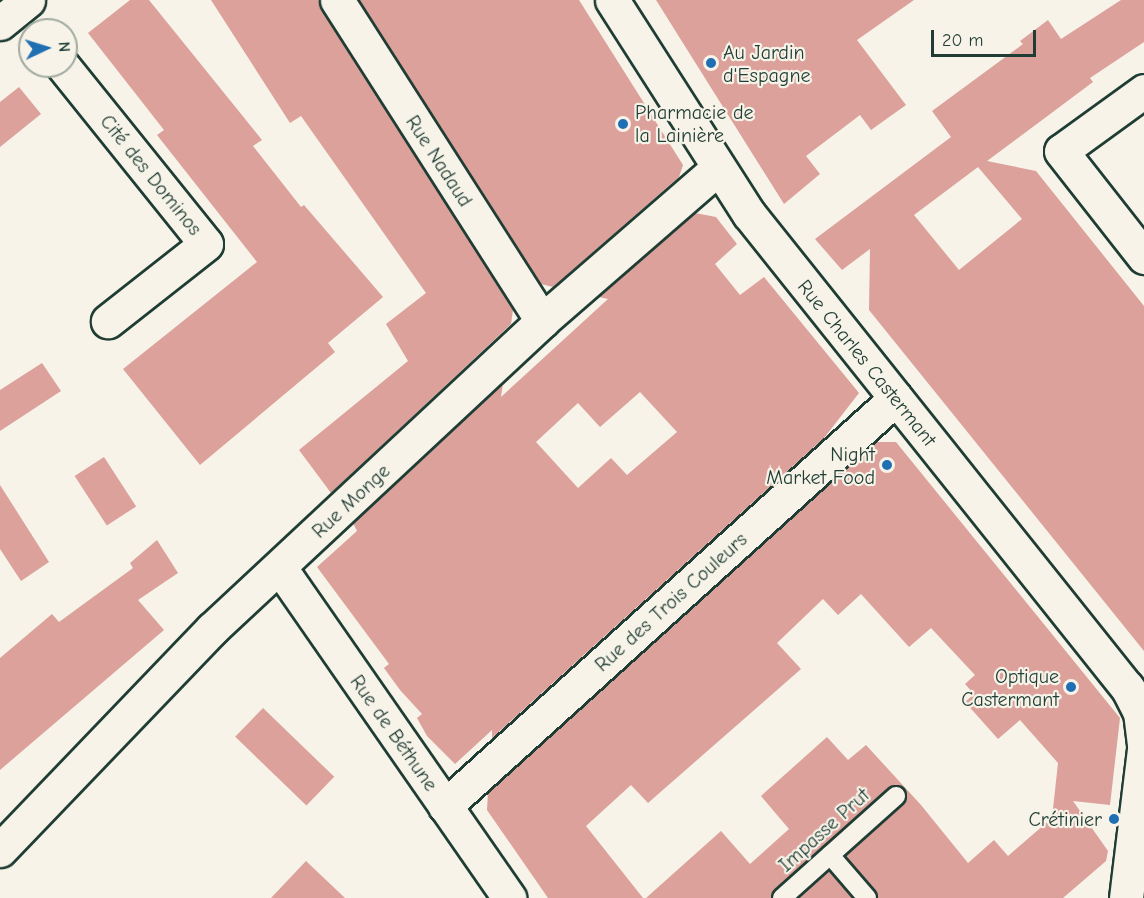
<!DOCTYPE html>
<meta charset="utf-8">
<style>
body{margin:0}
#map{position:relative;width:1144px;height:898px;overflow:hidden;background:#f7f3e8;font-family:"Comic Neue",sans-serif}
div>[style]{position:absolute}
.building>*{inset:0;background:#dba19a;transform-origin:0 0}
.roads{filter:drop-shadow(2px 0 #1f3d34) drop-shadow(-2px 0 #1f3d34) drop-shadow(0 2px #1f3d34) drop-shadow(0 -2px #1f3d34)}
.service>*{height:18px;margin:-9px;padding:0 9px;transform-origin:9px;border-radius:9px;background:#f7f3e8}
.minor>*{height:33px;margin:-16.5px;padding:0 16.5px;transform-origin:16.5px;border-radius:16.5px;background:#f7f3e8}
.tertiary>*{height:33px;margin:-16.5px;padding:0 16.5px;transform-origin:16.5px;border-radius:16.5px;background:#f7f3e8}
.dots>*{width:16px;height:16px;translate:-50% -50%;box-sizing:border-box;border:3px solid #f7f3e8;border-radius:50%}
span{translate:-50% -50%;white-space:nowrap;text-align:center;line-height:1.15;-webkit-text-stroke:4.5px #f7f3e8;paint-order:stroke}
.poi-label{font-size:20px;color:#1f3d34}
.left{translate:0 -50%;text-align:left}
.right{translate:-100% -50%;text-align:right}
.street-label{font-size:20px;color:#1f3d34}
.north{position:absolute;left:18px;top:18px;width:60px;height:60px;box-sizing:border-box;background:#f7f3e8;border:2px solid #a1aaa0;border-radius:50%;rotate:86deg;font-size:16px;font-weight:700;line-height:24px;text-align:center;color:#1f3d34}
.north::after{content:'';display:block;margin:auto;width:21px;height:27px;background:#1f6fb2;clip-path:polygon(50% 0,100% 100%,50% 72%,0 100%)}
.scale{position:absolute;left:931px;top:30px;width:105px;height:27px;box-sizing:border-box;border:3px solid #1f3d34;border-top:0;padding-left:8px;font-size:18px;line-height:21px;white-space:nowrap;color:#1f3d34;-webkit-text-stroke:4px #f7f3e8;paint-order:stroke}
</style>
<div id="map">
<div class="building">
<i style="clip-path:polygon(130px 0,149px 0,262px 140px,253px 146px,301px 207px,304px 205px,383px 297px,328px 343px,335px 352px,200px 465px,123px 369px,257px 262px,157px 135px,164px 130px,88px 33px)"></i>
<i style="clip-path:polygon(211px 0,318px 0,513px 310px,511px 324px,331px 493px,299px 450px,408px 361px,386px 324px,426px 293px,301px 116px,290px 123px)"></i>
<i style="clip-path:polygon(359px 0,579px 0,683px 165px,679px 177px,553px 287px,541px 284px)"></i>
<i style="clip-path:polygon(656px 0,914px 0,857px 40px,906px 105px,871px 130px,860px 115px,806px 156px,820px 174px,784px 204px)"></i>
<i style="clip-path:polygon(evenodd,1121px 0,1144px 0,1144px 42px,1090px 78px,1093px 82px,987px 161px,1036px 171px,1144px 306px,1144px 651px,869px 310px,870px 249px,842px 270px,815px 239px,951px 137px,932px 111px,1023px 44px,1020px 41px,1048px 20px,1061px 39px,1121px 0,978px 167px,1022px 219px,959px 270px,914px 215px,978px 167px)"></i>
<i style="clip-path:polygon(19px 87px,41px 114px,0 147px,0 102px)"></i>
<i style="clip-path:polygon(evenodd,695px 213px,716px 217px,737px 244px,715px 264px,740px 295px,764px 277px,859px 393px,824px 438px,492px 738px,492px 730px,455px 764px,427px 736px,417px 718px,422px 714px,400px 690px,384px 668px,389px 664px,317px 567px,357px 531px,353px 523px,503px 383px,501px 397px,608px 299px,599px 297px,695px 213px,640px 392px,677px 432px,627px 475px,611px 458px,578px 488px,536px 442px,578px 403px,600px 427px,640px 392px)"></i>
<i style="clip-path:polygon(42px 363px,61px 391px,0 431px,0 390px)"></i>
<i style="clip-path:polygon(876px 442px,896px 442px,1120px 718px,1110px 805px,1073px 801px,1108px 851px,1106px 861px,1063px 898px,878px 898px,846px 856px,904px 804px,905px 789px,894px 785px,774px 890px,771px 898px,646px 898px,721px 831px,750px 864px,789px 829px,761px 796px,827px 737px,848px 760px,866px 745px,921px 805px,968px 863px,994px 840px,1008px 856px,1052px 818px,1058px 763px,1020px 720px,998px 739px,965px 702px,974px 694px,965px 684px,975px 675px,931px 628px,909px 647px,861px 594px,838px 615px,823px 599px,777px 643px,801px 669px,648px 803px,631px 785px,586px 826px,643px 898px,548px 898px,487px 810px,488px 792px)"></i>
<i style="left:104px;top:457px;width:59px;height:35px;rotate:57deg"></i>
<i style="clip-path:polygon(0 485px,49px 562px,21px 581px,0 549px)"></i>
<i style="clip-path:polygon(157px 540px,178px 573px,138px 600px,164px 630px,0 770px,0 658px,52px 614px,59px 622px,133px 568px,130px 563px)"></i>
<i style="left:263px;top:708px;width:99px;height:40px;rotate:44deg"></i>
<i style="clip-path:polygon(306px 861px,345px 898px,271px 898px)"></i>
<i style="clip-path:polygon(829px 871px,852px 898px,799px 898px)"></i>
</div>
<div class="roads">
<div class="service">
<i style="left:830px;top:855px;width:57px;rotate:49.3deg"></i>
<i style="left:782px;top:898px;width:153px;rotate:-41.8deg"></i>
</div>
<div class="minor">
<i style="left:337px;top:0;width:381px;rotate:57.4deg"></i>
<i style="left:612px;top:0;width:254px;rotate:57.4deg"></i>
<i style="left:749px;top:214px;width:633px;rotate:51.41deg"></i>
<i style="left:0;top:23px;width:36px;rotate:-39deg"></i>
<i style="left:63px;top:66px;width:228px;rotate:51.2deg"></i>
<i style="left:206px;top:244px;width:125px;rotate:141.8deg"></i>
<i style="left:1144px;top:91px;width:102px;rotate:144.1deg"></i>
<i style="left:1061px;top:151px;width:135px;rotate:51.9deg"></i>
<i style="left:280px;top:568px;width:402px;rotate:55.2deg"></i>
<i style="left:445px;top:806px;width:608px;rotate:-42.13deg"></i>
<i style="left:0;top:850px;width:306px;rotate:-46.2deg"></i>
<i style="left:212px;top:629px;width:451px;rotate:-43deg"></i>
<i style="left:542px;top:321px;width:232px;rotate:-41deg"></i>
</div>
<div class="tertiary">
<i style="left:1127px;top:687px;width:28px;rotate:63deg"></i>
<i style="left:1140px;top:712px;width:35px;rotate:83deg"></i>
<i style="left:1126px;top:898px;width:149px;rotate:-83.1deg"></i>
</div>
</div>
<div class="dots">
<i style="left:711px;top:63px;background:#1f6fb2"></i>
<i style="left:623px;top:124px;background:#1f6fb2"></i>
<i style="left:887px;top:465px;background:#1f6fb2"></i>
<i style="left:1071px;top:687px;background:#1f6fb2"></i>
<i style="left:1114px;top:819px;background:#1f6fb2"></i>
</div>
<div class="poi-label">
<span class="left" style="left:723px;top:64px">Au Jardin<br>d'Espagne</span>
<span class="left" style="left:635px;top:124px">Pharmacie de<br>la Lainière</span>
<span class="right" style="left:875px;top:466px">Night<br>Market Food</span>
<span class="right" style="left:1059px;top:688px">Optique<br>Castermant</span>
<span class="right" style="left:1102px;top:819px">Crétinier</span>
</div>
<div class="street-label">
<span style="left:439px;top:161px;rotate:57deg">Rue Nadaud</span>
<span style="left:151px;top:175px;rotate:51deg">Cité des Dominos</span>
<span style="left:867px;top:363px;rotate:51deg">Rue Charles Castermant</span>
<span style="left:351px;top:501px;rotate:-43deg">Rue Monge</span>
<span style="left:671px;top:602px;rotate:-42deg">Rue des Trois Couleurs</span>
<span style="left:394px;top:733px;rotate:55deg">Rue de Béthune</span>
<span style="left:824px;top:830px;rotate:-42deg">Impasse Prut</span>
</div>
<div class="north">N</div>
<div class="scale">20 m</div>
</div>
